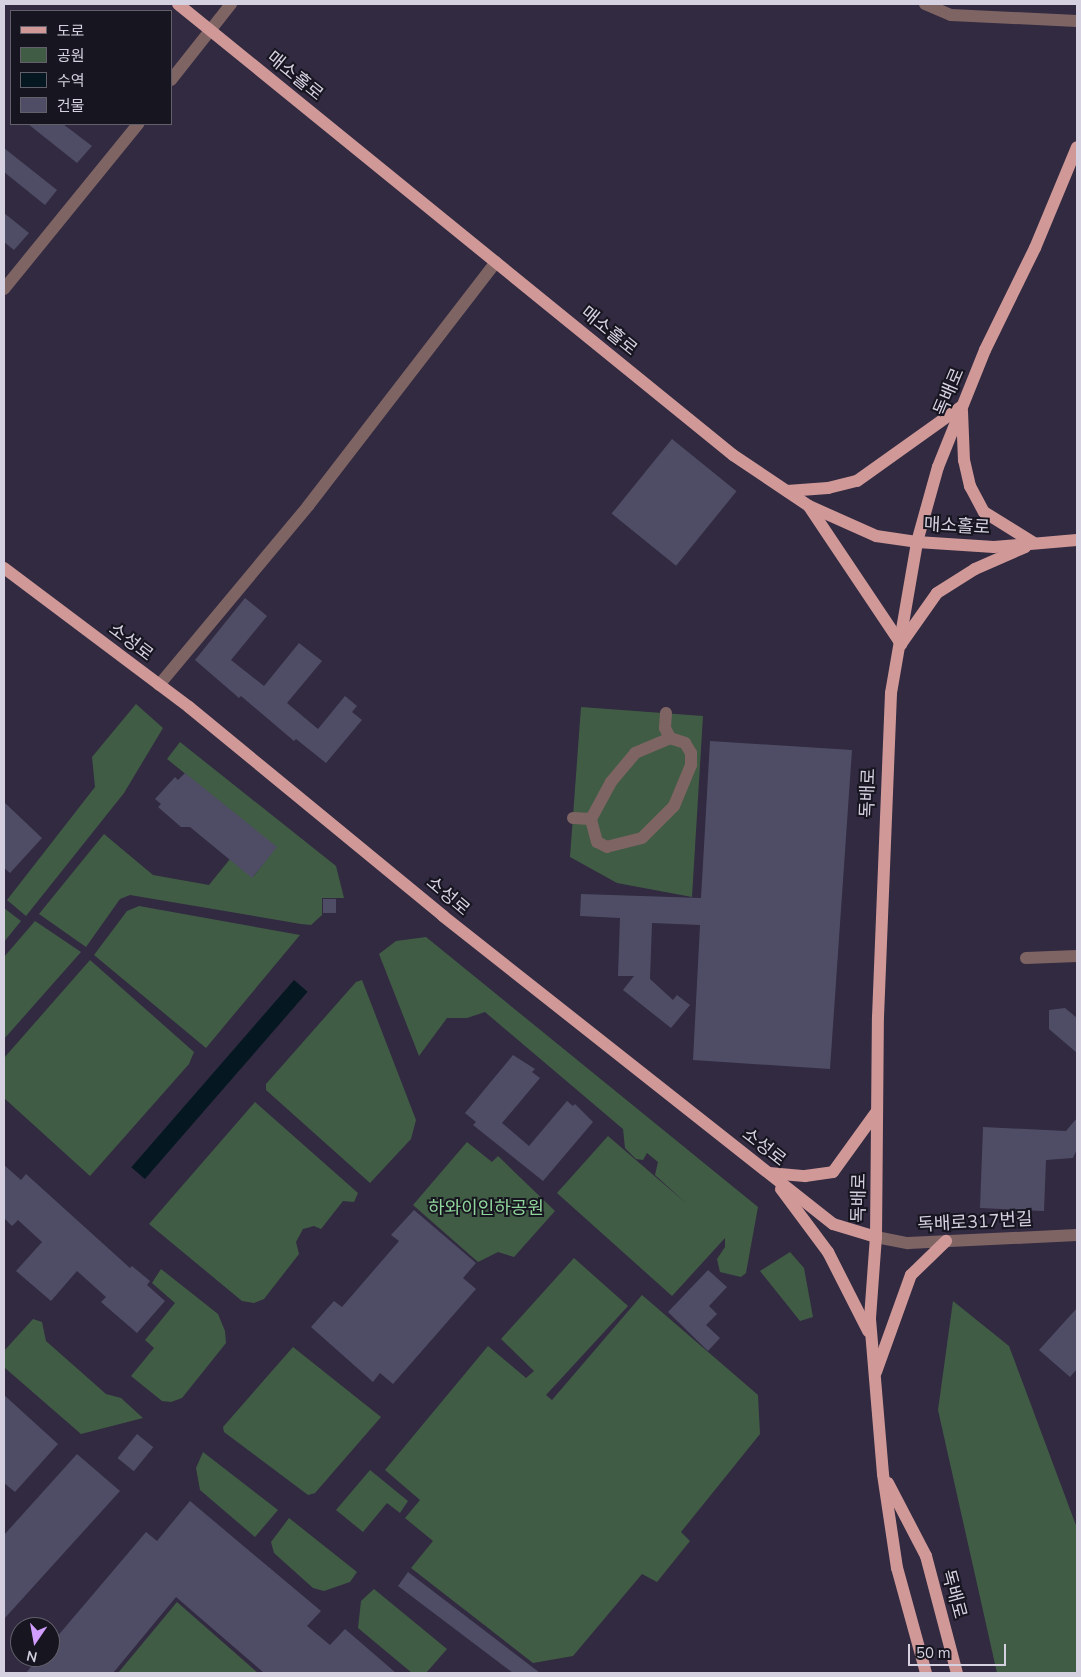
<!DOCTYPE html>
<meta charset="utf-8">
<style>
body{margin:0}
#map{position:relative;width:1081px;height:1677px;overflow:hidden;background:#312a40;font-family:"Nunito Sans","Noto Sans KR",sans-serif}
div>[style]{position:absolute}
.green>*{inset:0;background:#415c45}
.water>*{inset:0;background:#051821;transform-origin:0 0}
.building>*{inset:0;background:#4f4d66;transform-origin:0 0}
.minor>*{height:12px;margin:-6px;padding:0 6px;transform-origin:6px;border-radius:6px;background:#7f6464}
.major>*{height:12px;margin:-6px;padding:0 6px;transform-origin:6px;border-radius:6px;background:#d09998}
span{translate:-50% -50%;white-space:nowrap;text-align:center;line-height:1.15;-webkit-text-stroke:4px #17151f;paint-order:stroke}
.street-label{font-size:18px;color:#d5d1e0}
.park-label{font-size:18px;color:#90d59b}
.frame{position:absolute;inset:0;border:5px solid #d5d1e0;pointer-events:none}
.legend{position:absolute;left:10px;top:10px;width:162px;height:115px;box-sizing:border-box;background:#17151f;border:1px solid #63606c;margin:0;padding:6px 9px;list-style:none;font-size:15px;color:#d5d1e0}
.legend li{display:flex;align-items:center;gap:10px;height:25px}
.legend b{width:25px;border:1px solid #63606c}
.north{position:absolute;left:10px;top:1617px;width:50px;height:50px;box-sizing:border-box;background:#17151f;border:1px solid #63606c;border-radius:50%;rotate:192deg;font-size:14px;font-weight:700;line-height:20px;text-align:center;color:#d5d1e0}
.north::after{content:'';display:block;margin:auto;width:18px;height:22px;background:#d19dfe;clip-path:polygon(50% 0,100% 100%,50% 72%,0 100%)}
.scale{position:absolute;left:908px;top:1644px;width:98px;height:22px;box-sizing:border-box;border:2px solid #d5d1e0;border-top:0;padding-left:6px;font-size:15px;line-height:18px;white-space:nowrap;color:#d5d1e0;-webkit-text-stroke:4px #17151f;paint-order:stroke}
</style>
<div id="map">
<div class="green">
<i style="clip-path:polygon(136px 704px,163px 728px,124px 793px,26px 916px,7px 900px,95px 787px,92px 757px)"></i>
<i style="clip-path:polygon(581px 707px,703px 716px,692px 897px,617px 883px,570px 857px)"></i>
<i style="clip-path:polygon(180px 742px,336px 866px,344px 898px,322px 898px,322px 915px,311px 925px,301px 924px,130px 895px,120px 899px,86px 947px,39px 914px,104px 834px,153px 875px,209px 885px,230px 859px,253px 877px,276px 847px,167px 759px)"></i>
<i style="clip-path:polygon(139px 906px,300px 935px,206px 1048px,94px 955px,127px 911px)"></i>
<i style="clip-path:polygon(4px 908px,21px 921px,4px 942px)"></i>
<i style="clip-path:polygon(35px 921px,81px 952px,4px 1039px,4px 957px)"></i>
<i style="clip-path:polygon(426px 937px,758px 1207px,746px 1273px,741px 1277px,720px 1272px,717px 1259px,725px 1247px,725px 1238px,672px 1296px,557px 1193px,608px 1136px,687px 1204px,655px 1175px,658px 1162px,647px 1153px,643px 1160px,636px 1159px,625px 1148px,623px 1129px,485px 1012px,467px 1018px,447px 1018px,419px 1056px,379px 954px,396px 941px)"></i>
<i style="clip-path:polygon(90px 960px,194px 1052px,189px 1064px,90px 1176px,4px 1098px,4px 1058px)"></i>
<i style="clip-path:polygon(362px 980px,416px 1120px,411px 1139px,370px 1183px,266px 1090px,266px 1084px,356px 982px)"></i>
<i style="clip-path:polygon(255px 1102px,358px 1193px,354px 1202px,343px 1201px,321px 1229px,314px 1226px,303px 1229px,296px 1242px,299px 1254px,264px 1299px,254px 1303px,242px 1301px,149px 1224px)"></i>
<i style="clip-path:polygon(467px 1142px,492px 1162px,498px 1156px,555px 1211px,514px 1257px,498px 1252px,478px 1262px,413px 1205px)"></i>
<i style="clip-path:polygon(790px 1252px,804px 1268px,813px 1317px,800px 1321px,760px 1271px)"></i>
<i style="clip-path:polygon(574px 1258px,628px 1306px,546px 1395px,552px 1400px,642px 1295px,758px 1395px,760px 1434px,681px 1532px,690px 1541px,657px 1582px,642px 1574px,573px 1656px,533px 1663px,411px 1568px,433px 1541px,405px 1518px,420px 1500px,385px 1470px,488px 1346px,526px 1378px,534px 1371px,501px 1339px)"></i>
<i style="clip-path:polygon(161px 1269px,218px 1314px,225px 1331px,226px 1343px,182px 1398px,171px 1402px,162px 1401px,131px 1376px,154px 1348px,145px 1340px,175px 1303px,152px 1283px)"></i>
<i style="clip-path:polygon(953px 1301px,1009px 1346px,1077px 1528px,1077px 1673px,997px 1673px,938px 1410px)"></i>
<i style="clip-path:polygon(33px 1319px,42px 1322px,46px 1341px,106px 1394px,121px 1398px,143px 1418px,81px 1434px,5px 1368px,4px 1351px)"></i>
<i style="clip-path:polygon(293px 1347px,381px 1417px,315px 1493px,308px 1495px,224px 1432px,223px 1427px)"></i>
<i style="clip-path:polygon(203px 1452px,278px 1510px,255px 1537px,200px 1490px,196px 1468px)"></i>
<i style="clip-path:polygon(370px 1470px,408px 1501px,400px 1513px,387px 1503px,363px 1532px,336px 1510px)"></i>
<i style="clip-path:polygon(289px 1518px,357px 1572px,350px 1582px,324px 1591px,313px 1588px,274px 1553px,271px 1542px)"></i>
<i style="clip-path:polygon(374px 1589px,447px 1649px,426px 1673px,412px 1673px,358px 1628px,361px 1601px)"></i>
<i style="clip-path:polygon(177px 1602px,258px 1673px,118px 1673px)"></i>
</div>
<div class="water">
<i style="left:294px;top:980px;width:18px;height:248px;rotate:41deg"></i>
</div>
<div class="building">
<i style="clip-path:polygon(28px 124px,63px 124px,92px 146px,77px 163px)"></i>
<i style="clip-path:polygon(4px 148px,57px 190px,45px 205px,4px 172px)"></i>
<i style="clip-path:polygon(4px 213px,29px 233px,14px 250px,4px 242px)"></i>
<i style="left:672px;top:439px;width:83px;height:96px;rotate:39deg"></i>
<i style="clip-path:polygon(245px 598px,267px 616px,231px 660px,264px 686px,299px 643px,322px 661px,287px 703px,318px 729px,345px 696px,357px 706px,352px 712px,362px 720px,326px 763px,296px 739px,294px 741px,241px 696px,239px 698px,195px 660px)"></i>
<i style="clip-path:polygon(710px 741px,852px 750px,830px 1069px,693px 1060px,700px 925px,652px 923px,650px 979px,673px 1000px,677px 995px,690px 1005px,671px 1028px,623px 990px,634px 976px,618px 976px,620px 918px,580px 916px,581px 894px,701px 898px)"></i>
<i style="clip-path:polygon(185px 773px,277px 847px,252px 878px,190px 827px,181px 827px,158px 807px,161px 804px,155px 799px,175px 777px,178px 780px)"></i>
<i style="clip-path:polygon(4px 802px,42px 838px,10px 873px,4px 868px)"></i>
<i style="left:323px;top:899px;width:13px;height:14px"></i>
<i style="clip-path:polygon(1065px 1008px,1077px 1018px,1077px 1053px,1049px 1029px,1049px 1010px)"></i>
<i style="clip-path:polygon(513px 1055px,535px 1069px,532px 1072px,540px 1078px,502px 1123px,529px 1146px,567px 1101px,573px 1106px,575px 1104px,593px 1122px,543px 1181px,473px 1125px,476px 1122px,465px 1113px)"></i>
<i style="clip-path:polygon(1077px 1118px,1077px 1149px,1073px 1158px,1046px 1160px,1044px 1211px,980px 1208px,983px 1127px,1066px 1131px)"></i>
<i style="clip-path:polygon(4px 1165px,21px 1180px,26px 1174px,130px 1268px,132px 1266px,150px 1281px,147px 1285px,165px 1301px,137px 1333px,101px 1302px,106px 1297px,77px 1271px,51px 1301px,16px 1271px,42px 1242px,18px 1220px,12px 1226px,4px 1218px)"></i>
<i style="clip-path:polygon(414px 1210px,476px 1263px,463px 1278px,476px 1289px,393px 1384px,380px 1373px,373px 1382px,311px 1327px,334px 1301px,342px 1307px,399px 1241px,391px 1235px)"></i>
<i style="clip-path:polygon(708px 1270px,727px 1287px,709px 1306px,717px 1314px,706px 1325px,720px 1338px,708px 1351px,668px 1312px)"></i>
<i style="clip-path:polygon(1077px 1308px,1077px 1369px,1070px 1377px,1039px 1350px)"></i>
<i style="clip-path:polygon(4px 1395px,58px 1444px,15px 1492px,4px 1483px)"></i>
<i style="left:137px;top:1434px;width:21px;height:31px;rotate:39deg"></i>
<i style="clip-path:polygon(77px 1454px,120px 1491px,4px 1619px,4px 1535px)"></i>
<i style="clip-path:polygon(190px 1501px,321px 1611px,307px 1626px,330px 1645px,345px 1629px,396px 1673px,264px 1673px,176px 1597px,113px 1673px,26px 1673px,39px 1657px,50px 1657px,50px 1645px,146px 1532px,157px 1541px)"></i>
<i style="clip-path:polygon(408px 1572px,540px 1673px,513px 1673px,398px 1586px)"></i>
</div>
<div class="minor">
<i style="left:925px;top:4px;width:28px;rotate:23deg"></i>
<i style="left:951px;top:15px;width:126px;rotate:2.7deg"></i>
<i style="left:171px;top:80px;width:97px;rotate:-51.7deg"></i>
<i style="left:4px;top:289px;width:213px;rotate:-50.9deg"></i>
<i style="left:159px;top:685px;width:233px;rotate:-50.2deg"></i>
<i style="left:308px;top:506px;width:308px;rotate:-52.4deg"></i>
<i style="left:666px;top:713px;width:15px;rotate:94deg"></i>
<i style="left:665px;top:728px;width:11px;rotate:63deg"></i>
<i style="left:670px;top:738px;width:16px;rotate:18deg"></i>
<i style="left:685px;top:743px;width:12px;rotate:59deg"></i>
<i style="left:691px;top:753px;width:12px;rotate:90deg"></i>
<i style="left:691px;top:765px;width:44px;rotate:112.5deg"></i>
<i style="left:674px;top:806px;width:45px;rotate:135deg"></i>
<i style="left:642px;top:838px;width:36px;rotate:166deg"></i>
<i style="left:607px;top:847px;width:11px;rotate:-153deg"></i>
<i style="left:597px;top:842px;width:24px;rotate:-105deg"></i>
<i style="left:591px;top:819px;width:42px;rotate:-61.6deg"></i>
<i style="left:611px;top:782px;width:38px;rotate:-50deg"></i>
<i style="left:635px;top:753px;width:38px;rotate:-23deg"></i>
<i style="left:573px;top:818px;width:18px;rotate:3deg"></i>
<i style="left:1026px;top:958px;width:51px;rotate:-2.2deg"></i>
<i style="left:876px;top:1237px;width:33px;rotate:11deg"></i>
<i style="left:908px;top:1243px;width:169px;rotate:-2.7deg"></i>
</div>
<div class="major">
<i style="left:178px;top:4px;width:715px;rotate:39.1deg"></i>
<i style="left:733px;top:455px;width:92px;rotate:33.9deg"></i>
<i style="left:809px;top:506px;width:73px;rotate:24.1deg"></i>
<i style="left:876px;top:536px;width:41px;rotate:8.3deg"></i>
<i style="left:917px;top:542px;width:77px;rotate:3.7deg"></i>
<i style="left:994px;top:547px;width:83px;rotate:-4.8deg"></i>
<i style="left:962px;top:411px;width:49px;rotate:87.7deg"></i>
<i style="left:964px;top:460px;width:27px;rotate:77deg"></i>
<i style="left:970px;top:486px;width:30px;rotate:62deg"></i>
<i style="left:984px;top:512px;width:59px;rotate:31.8deg"></i>
<i style="left:787px;top:491px;width:41px;rotate:-4.2deg"></i>
<i style="left:828px;top:488px;width:30px;rotate:-14deg"></i>
<i style="left:857px;top:481px;width:129px;rotate:-35.5deg"></i>
<i style="left:810px;top:508px;width:164px;rotate:56.2deg"></i>
<i style="left:901px;top:644px;width:62px;rotate:-54.8deg"></i>
<i style="left:937px;top:593px;width:45px;rotate:-32.3deg"></i>
<i style="left:975px;top:569px;width:55px;rotate:-23.7deg"></i>
<i style="left:4px;top:568px;width:231px;rotate:36.9deg"></i>
<i style="left:189px;top:707px;width:329px;rotate:39.4deg"></i>
<i style="left:443px;top:916px;width:497px;rotate:38.3deg"></i>
<i style="left:833px;top:1224px;width:45px;rotate:16.8deg"></i>
<i style="left:769px;top:1173px;width:36px;rotate:5deg"></i>
<i style="left:805px;top:1176px;width:28px;rotate:-8deg"></i>
<i style="left:833px;top:1172px;width:75px;rotate:-54.2deg"></i>
<i style="left:781px;top:1189px;width:79px;rotate:53.3deg"></i>
<i style="left:828px;top:1252px;width:89px;rotate:63.1deg"></i>
<i style="left:876px;top:1372px;width:103px;rotate:-70.2deg"></i>
<i style="left:911px;top:1275px;width:49px;rotate:-44.2deg"></i>
<i style="left:888px;top:1483px;width:82px;rotate:62.5deg"></i>
<i style="left:926px;top:1556px;width:121px;rotate:75.2deg"></i>
<i style="left:926px;top:1673px;width:109px;rotate:-105.4deg"></i>
<i style="left:897px;top:1568px;width:95px;rotate:-98.5deg"></i>
<i style="left:883px;top:1474px;width:157px;rotate:-94.8deg"></i>
<i style="left:870px;top:1318px;width:81px;rotate:-85.8deg"></i>
<i style="left:876px;top:1237px;width:220px;rotate:-89.5deg"></i>
<i style="left:878px;top:1017px;width:324px;rotate:-87.7deg"></i>
<i style="left:891px;top:693px;width:153px;rotate:-80.2deg"></i>
<i style="left:917px;top:542px;width:78px;rotate:-74.4deg"></i>
<i style="left:938px;top:467px;width:126px;rotate:-68.1deg"></i>
<i style="left:985px;top:350px;width:114px;rotate:-63.9deg"></i>
<i style="left:1035px;top:248px;width:109px;rotate:-67.4deg"></i>
</div>
<div class="street-label">
<span style="left:295px;top:76px;rotate:39deg">매소홀로</span>
<span style="left:609px;top:331px;rotate:39deg">매소홀로</span>
<span style="left:949px;top:392px;rotate:-67deg">독배로</span>
<span style="left:957px;top:526px;rotate:3deg">매소홀로</span>
<span style="left:131px;top:642px;rotate:37deg">소성로</span>
<span style="left:868px;top:793px;rotate:-88deg">독배로</span>
<span style="left:448px;top:896px;rotate:40deg">소성로</span>
<span style="left:764px;top:1147px;rotate:38deg">소성로</span>
<span style="left:859px;top:1198px;rotate:-89deg">독배로</span>
<span style="left:975px;top:1222px;rotate:-3deg">독배로317번길</span>
<span style="left:954px;top:1594px;rotate:75deg">독배로</span>
</div>
<div class="park-label">
<span style="left:486px;top:1208px">하와이인하공원</span>
</div>
<div class="frame"></div>
<ul class="legend">
<li><b style="height:6px;background:#d09998"></b>도로</li>
<li><b style="height:14px;background:#415c45"></b>공원</li>
<li><b style="height:14px;background:#051821"></b>수역</li>
<li><b style="height:14px;background:#4f4d66"></b>건물</li>
</ul>
<div class="north">N</div>
<div class="scale">50 m</div>
</div>
